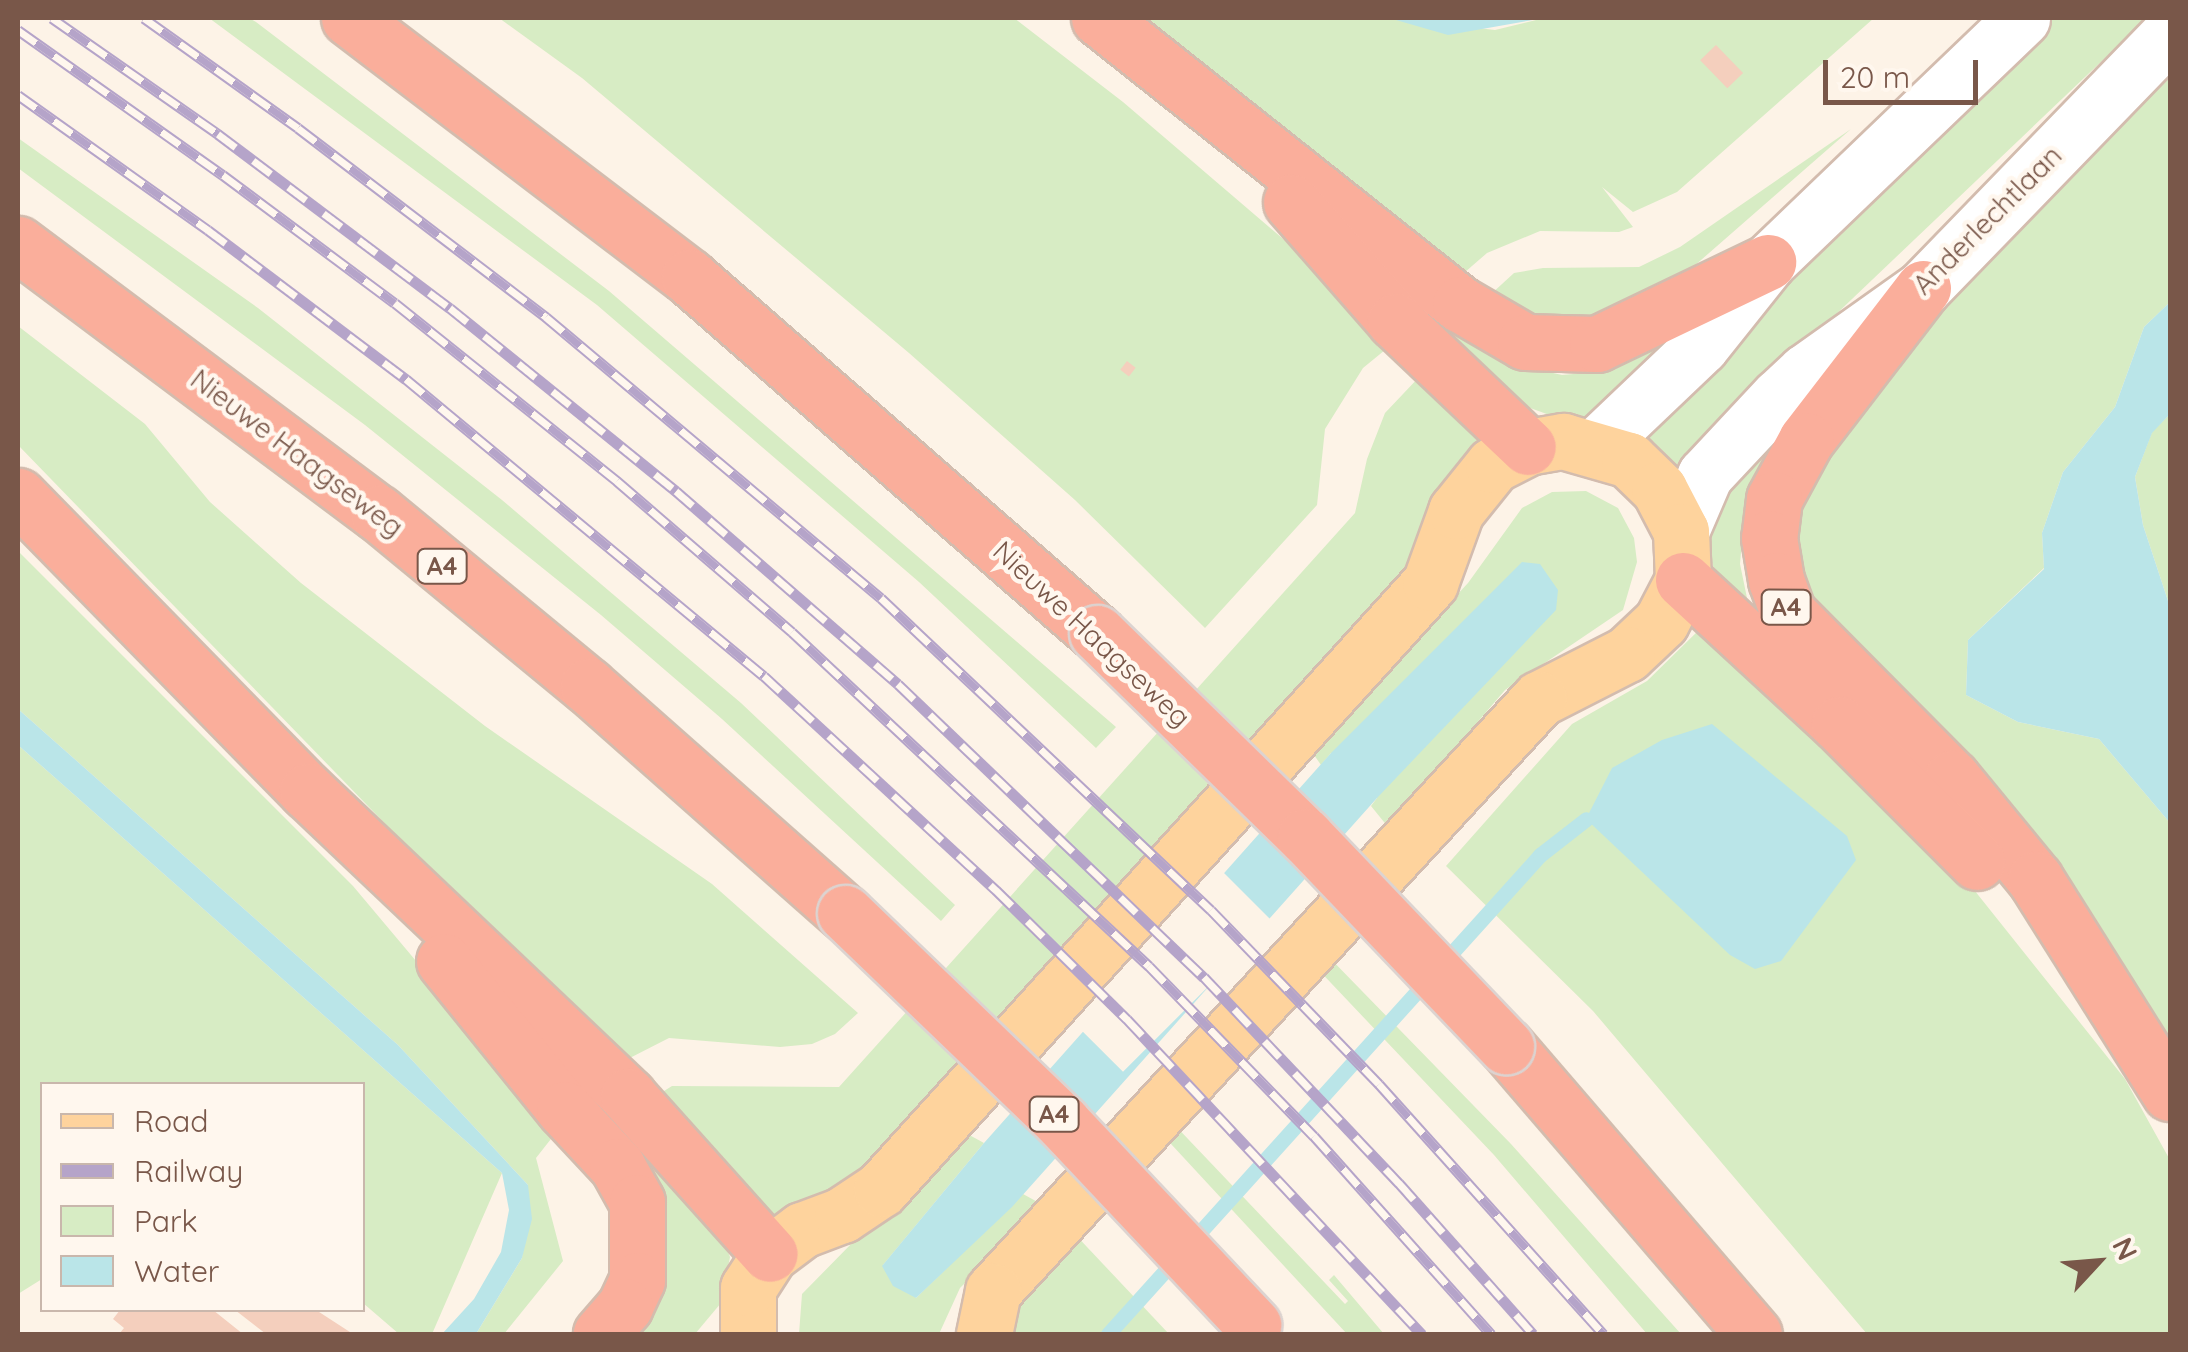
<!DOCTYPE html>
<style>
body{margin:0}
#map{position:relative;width:2188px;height:1352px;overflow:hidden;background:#fdf3e7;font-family:Quicksand,sans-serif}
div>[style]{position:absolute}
.green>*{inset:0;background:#d7ecc4}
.water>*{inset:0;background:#bae5e8}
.pier>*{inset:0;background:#fdf3e7;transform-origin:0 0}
.stream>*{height:15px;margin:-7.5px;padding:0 7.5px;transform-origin:7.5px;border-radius:7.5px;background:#bae5e8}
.building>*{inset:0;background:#f4cfbd;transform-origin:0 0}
.roads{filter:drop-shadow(2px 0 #d3bcae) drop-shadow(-2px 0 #d3bcae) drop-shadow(0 2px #d3bcae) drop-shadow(0 -2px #d3bcae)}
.minor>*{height:55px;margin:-27.5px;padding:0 27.5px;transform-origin:27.5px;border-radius:27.5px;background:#fff}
.major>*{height:55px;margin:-27.5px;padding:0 27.5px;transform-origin:27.5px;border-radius:27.5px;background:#fed39d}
.highway>*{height:55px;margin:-27.5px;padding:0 27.5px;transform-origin:27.5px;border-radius:27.5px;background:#faae9b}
.rail>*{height:11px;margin-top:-5.5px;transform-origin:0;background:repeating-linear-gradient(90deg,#fff7ee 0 22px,#b5a4c9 0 44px);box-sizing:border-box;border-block:2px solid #b5a4c9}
.bridges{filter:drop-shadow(2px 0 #dcd3d0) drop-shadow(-2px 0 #dcd3d0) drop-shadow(0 2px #dcd3d0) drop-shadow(0 -2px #dcd3d0)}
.highway-bridge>*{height:55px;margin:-27.5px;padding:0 27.5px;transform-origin:27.5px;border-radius:27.5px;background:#faae9b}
span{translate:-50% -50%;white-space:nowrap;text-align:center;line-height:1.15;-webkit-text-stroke:9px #fff7ee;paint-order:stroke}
.shield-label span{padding:2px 8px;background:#fff7ee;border:2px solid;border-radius:8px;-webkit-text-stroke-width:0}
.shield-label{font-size:25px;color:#795749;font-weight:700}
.street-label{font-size:28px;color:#795749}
.frame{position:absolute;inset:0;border:20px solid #795749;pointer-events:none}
.legend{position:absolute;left:40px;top:1082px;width:325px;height:230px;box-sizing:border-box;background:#fff7ee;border:2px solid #c9b7ac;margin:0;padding:12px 18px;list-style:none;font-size:30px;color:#795749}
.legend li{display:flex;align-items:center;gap:20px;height:50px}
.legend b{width:50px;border:2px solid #c9b7ac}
.north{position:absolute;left:2048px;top:1212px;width:100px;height:100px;-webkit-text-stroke:8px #fff7ee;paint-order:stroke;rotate:64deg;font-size:28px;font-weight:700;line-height:40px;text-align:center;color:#795749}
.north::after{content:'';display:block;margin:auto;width:35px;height:45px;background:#795749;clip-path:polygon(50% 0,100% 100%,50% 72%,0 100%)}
.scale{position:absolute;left:1823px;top:60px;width:155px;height:45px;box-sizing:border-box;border:5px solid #795749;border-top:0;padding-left:12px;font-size:30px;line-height:35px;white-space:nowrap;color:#795749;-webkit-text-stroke:8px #fff7ee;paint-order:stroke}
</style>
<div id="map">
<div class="green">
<i style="clip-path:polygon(209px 18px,249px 18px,256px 22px,609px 291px,1116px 727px,1096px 748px,919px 582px,597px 305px)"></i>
<i style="clip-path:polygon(499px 18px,1014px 18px,1123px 102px,1392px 332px,1396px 341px,1363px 368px,1325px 429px,1317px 505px,1205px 628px,1075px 500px,909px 353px,582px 78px)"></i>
<i style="clip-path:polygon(1126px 18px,1389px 18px,1495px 30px,1544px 18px,1874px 18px,1677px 192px,1633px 212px,1602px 187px,1633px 227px,1619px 232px,1540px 231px,1487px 253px,1457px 279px)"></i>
<i style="clip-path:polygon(2051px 18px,2147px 18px,1767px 380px,1678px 474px,1630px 435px,1914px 160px)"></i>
<i style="clip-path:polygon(2170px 68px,2170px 302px,2144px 327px,2115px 407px,2063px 472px,2042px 533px,2044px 568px,1968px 640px,1966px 695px,2018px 722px,2099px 739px,2170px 823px,2170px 1040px,2081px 913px,1796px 581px,1796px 507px,1825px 450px,1940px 304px)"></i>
<i style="clip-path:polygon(1851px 129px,1661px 295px,1598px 320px,1532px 319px,1490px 295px,1514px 273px,1543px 268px,1639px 267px,1680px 247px)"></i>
<i style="clip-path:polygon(18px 138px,258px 308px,502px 500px,741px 703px,955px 905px,941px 921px,722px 719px,601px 615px,365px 425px,18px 168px)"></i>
<i style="clip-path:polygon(18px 326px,145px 424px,210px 502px,301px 583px,485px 726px,712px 884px,858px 1013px,835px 1034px,812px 1044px,780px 1047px,669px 1038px,618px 1064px,18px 445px)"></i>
<i style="clip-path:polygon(1677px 330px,1684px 339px,1590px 418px,1555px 417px,1508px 400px,1446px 345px,1459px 331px,1517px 365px,1562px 375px,1608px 371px)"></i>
<i style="clip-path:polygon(1421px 375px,1497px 442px,1404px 592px,879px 1170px,767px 1219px,648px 1101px,672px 1086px,839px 1087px,1355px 513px,1367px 459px,1385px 413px)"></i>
<i style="clip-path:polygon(1790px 413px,1743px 529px,1740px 564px,1747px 598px,1759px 622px,1716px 577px,1709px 551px,1712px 525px,1720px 498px)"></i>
<i style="clip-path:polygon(2170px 414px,2170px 607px,2143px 525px,2135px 477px,2152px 432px)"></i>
<i style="clip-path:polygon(1586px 491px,1618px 508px,1634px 538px,1637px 562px,1623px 610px,1505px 690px,1388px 827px,1371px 806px,1377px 798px,1331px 753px,1321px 765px,1312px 752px,1468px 583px,1522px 508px,1552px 492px)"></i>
<i style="clip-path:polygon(18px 551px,353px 886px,558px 1130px,536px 1158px,563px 1261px,504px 1334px,476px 1334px,522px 1258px,528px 1185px,398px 1045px,18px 709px)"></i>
<i style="clip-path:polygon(1701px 628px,1959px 871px,2125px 1079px,2170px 1160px,2170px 1334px,1867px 1334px,1593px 1011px,1446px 866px,1572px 724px,1647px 681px)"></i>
<i style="clip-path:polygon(18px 745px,502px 1173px,432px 1334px,399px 1334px,363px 1303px,362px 1084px,42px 1084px,42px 1279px,18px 1294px)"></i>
<i style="clip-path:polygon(1324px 952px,1511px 1144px,1681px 1334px,1647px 1334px,1494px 1155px,1313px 964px)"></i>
<i style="clip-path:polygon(1169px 1119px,1345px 1304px,1348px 1301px,1329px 1280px,1334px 1275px,1384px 1334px,1347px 1334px,1159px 1131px)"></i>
<i style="clip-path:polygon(624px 1124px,713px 1213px,730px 1257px,721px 1303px,695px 1334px,633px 1334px,612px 1139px)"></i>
<i style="clip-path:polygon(962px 1131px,984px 1143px,883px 1265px,916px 1298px,1023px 1194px,1043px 1205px,960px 1288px,939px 1334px,799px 1334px,802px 1294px)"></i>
<i style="clip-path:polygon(1071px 1230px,1169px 1334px,1009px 1334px,1015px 1312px)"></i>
</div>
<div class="water">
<i style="clip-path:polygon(1389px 18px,1544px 18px,1448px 35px)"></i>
<i style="clip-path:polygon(2170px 302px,2170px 414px,2152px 433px,2135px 477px,2143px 525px,2170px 607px,2170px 823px,2099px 739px,2018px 722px,1966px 695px,1968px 640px,2044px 569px,2042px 533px,2063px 472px,2115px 407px,2144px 327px)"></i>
<i style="clip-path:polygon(1522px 562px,1540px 564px,1558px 590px,1556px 610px,1377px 798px,1012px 1207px,916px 1298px,893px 1286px,882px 1266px,984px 1143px,1331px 753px)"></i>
<i style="clip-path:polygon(18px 709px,398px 1045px,528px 1185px,532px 1219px,522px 1258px,476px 1334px,442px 1334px,474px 1299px,501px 1252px,509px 1210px,502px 1173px,18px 745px)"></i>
<i style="clip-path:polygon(1712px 724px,1847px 836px,1856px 860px,1781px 961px,1755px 969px,1730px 955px,1586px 819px,1612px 768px,1662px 740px)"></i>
</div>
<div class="pier">
<i style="left:1222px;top:871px;width:72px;height:212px;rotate:45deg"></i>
</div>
<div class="stream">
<i style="left:1108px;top:1334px;width:645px;rotate:-47.95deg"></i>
<i style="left:1540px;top:855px;width:58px;rotate:-38deg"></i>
</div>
<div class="building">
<i style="left:1716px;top:45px;width:39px;height:22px;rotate:46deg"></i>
<i style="left:1127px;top:361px;width:11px;height:11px;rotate:38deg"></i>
<i style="clip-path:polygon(120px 1310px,213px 1310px,243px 1334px,119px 1334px,124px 1328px,113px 1319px)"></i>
<i style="clip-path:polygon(235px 1310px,316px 1310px,353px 1334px,266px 1334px)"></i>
</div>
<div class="roads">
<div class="minor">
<i style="left:1595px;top:447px;width:146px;rotate:-43.6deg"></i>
<i style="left:1701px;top:346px;width:107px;rotate:-51.4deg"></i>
<i style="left:1768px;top:262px;width:352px;rotate:-43.8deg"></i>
<i style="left:1681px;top:531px;width:61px;rotate:-66.8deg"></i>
<i style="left:1705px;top:475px;width:107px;rotate:-46.9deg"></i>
<i style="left:1778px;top:397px;width:37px;rotate:-43deg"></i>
<i style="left:1805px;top:372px;width:145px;rotate:-35.4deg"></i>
<i style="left:1923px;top:288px;width:355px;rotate:-45.9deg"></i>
</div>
<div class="major">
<i style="left:748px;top:1334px;width:46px;rotate:-90deg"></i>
<i style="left:748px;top:1288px;width:40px;rotate:-57.1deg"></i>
<i style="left:770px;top:1254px;width:40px;rotate:-37deg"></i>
<i style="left:802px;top:1230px;width:43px;rotate:-20.6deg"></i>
<i style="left:842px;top:1215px;width:47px;rotate:-33.7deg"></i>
<i style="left:881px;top:1189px;width:818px;rotate:-47.83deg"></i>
<i style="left:1430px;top:583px;width:77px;rotate:-70.1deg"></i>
<i style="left:1456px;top:511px;width:59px;rotate:-51.2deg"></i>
<i style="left:1493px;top:465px;width:39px;rotate:-27deg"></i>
<i style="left:1528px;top:447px;width:36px;rotate:-10deg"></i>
<i style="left:1563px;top:441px;width:69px;rotate:16.1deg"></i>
<i style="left:1629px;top:460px;width:42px;rotate:44deg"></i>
<i style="left:1659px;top:489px;width:47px;rotate:62.4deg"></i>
<i style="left:1681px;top:531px;width:49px;rotate:87.7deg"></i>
<i style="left:1683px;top:580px;width:47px;rotate:117.6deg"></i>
<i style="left:1661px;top:622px;width:47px;rotate:136.7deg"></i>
<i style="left:1627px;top:654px;width:99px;rotate:152.9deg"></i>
<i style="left:1539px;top:699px;width:805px;rotate:132.69deg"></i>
<i style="left:993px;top:1291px;width:44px;rotate:101.8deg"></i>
</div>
<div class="highway">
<i style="left:349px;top:18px;width:427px;rotate:37.3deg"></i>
<i style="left:689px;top:277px;width:541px;rotate:41.11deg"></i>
<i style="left:1099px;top:18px;width:461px;rotate:38.4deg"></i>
<i style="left:1460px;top:304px;width:75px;rotate:30.3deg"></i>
<i style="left:1525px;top:342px;width:72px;rotate:1.6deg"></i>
<i style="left:1597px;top:344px;width:190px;rotate:-25.6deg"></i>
<i style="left:1291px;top:202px;width:158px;rotate:48.8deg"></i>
<i style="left:1395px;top:321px;width:183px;rotate:43.5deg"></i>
<i style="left:18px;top:244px;width:449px;rotate:36.8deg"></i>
<i style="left:378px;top:513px;width:272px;rotate:39.5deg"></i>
<i style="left:588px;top:686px;width:343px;rotate:41.5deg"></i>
<i style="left:1923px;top:288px;width:192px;rotate:127.6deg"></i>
<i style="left:1806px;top:440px;width:67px;rotate:118.5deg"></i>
<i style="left:1774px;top:499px;width:39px;rotate:97deg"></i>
<i style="left:1769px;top:538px;width:43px;rotate:80.5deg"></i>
<i style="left:1776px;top:580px;width:35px;rotate:70deg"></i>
<i style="left:1788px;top:613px;width:233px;rotate:45.2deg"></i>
<i style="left:1952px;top:778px;width:131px;rotate:50.6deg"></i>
<i style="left:2035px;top:879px;width:253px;rotate:57.8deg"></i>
<i style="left:18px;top:496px;width:413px;rotate:45.6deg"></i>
<i style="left:307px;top:791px;width:443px;rotate:43.5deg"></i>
<i style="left:628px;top:1096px;width:212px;rotate:48.1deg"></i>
<i style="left:1683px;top:580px;width:212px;rotate:42.7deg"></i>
<i style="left:1839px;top:724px;width:195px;rotate:45deg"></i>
<i style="left:444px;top:961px;width:191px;rotate:51deg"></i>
<i style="left:564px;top:1109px;width:78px;rotate:47.1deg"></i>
<i style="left:617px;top:1166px;width:41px;rotate:60.9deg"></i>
<i style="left:637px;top:1202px;width:78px;rotate:90deg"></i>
<i style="left:637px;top:1280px;width:29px;rotate:115deg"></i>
<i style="left:625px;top:1306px;width:37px;rotate:131deg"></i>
<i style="left:1506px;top:1046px;width:380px;rotate:49.3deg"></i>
</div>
</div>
<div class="rail">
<i style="left:52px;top:18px;width:203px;rotate:34.9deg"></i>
<i style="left:218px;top:134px;width:290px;rotate:36.9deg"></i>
<i style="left:450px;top:308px;width:291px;rotate:39deg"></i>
<i style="left:676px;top:491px;width:294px;rotate:41deg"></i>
<i style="left:898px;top:684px;width:424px;rotate:43.8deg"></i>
<i style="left:1204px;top:977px;width:284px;rotate:46.6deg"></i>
<i style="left:1399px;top:1183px;width:202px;rotate:48.4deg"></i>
<i style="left:144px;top:18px;width:189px;rotate:35.5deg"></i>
<i style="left:298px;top:128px;width:312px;rotate:37.3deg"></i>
<i style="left:546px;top:317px;width:437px;rotate:40deg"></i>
<i style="left:881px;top:598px;width:454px;rotate:43.4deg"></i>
<i style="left:1211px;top:910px;width:242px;rotate:46deg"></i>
<i style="left:1379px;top:1084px;width:336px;rotate:48.1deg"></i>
<i style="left:18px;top:30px;width:251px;rotate:35.3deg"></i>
<i style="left:223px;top:175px;width:214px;rotate:36.7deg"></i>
<i style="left:395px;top:303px;width:285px;rotate:38.7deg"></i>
<i style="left:617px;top:481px;width:231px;rotate:40.8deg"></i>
<i style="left:792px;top:632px;width:489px;rotate:43.1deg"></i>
<i style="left:1149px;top:966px;width:237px;rotate:45.9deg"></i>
<i style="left:1314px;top:1136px;width:266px;rotate:48.2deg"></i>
<i style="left:18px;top:95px;width:233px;rotate:35.4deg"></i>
<i style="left:208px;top:230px;width:248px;rotate:37deg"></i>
<i style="left:406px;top:379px;width:465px;rotate:39.7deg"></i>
<i style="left:764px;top:676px;width:316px;rotate:42.7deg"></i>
<i style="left:996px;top:890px;width:184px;rotate:44.6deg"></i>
<i style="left:1127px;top:1019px;width:432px;rotate:46.9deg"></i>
</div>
<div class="bridges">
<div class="highway-bridge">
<i style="left:1097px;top:633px;width:291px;rotate:44.3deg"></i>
<i style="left:1305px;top:836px;width:291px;rotate:46.3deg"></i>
<i style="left:845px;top:913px;width:301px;rotate:43.9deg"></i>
<i style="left:1062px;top:1122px;width:279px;rotate:46.7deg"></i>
</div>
</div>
<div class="shield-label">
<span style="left:442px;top:566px">A4</span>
<span style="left:1786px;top:607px">A4</span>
<span style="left:1054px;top:1114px">A4</span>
</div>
<div class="street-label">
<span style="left:1987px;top:220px;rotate:-45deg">Anderlechtlaan</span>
<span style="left:297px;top:453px;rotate:37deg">Nieuwe Haagseweg</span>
<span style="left:1092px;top:634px;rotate:43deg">Nieuwe Haagseweg</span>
</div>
<div class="frame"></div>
<ul class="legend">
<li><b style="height:12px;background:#fed39d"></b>Road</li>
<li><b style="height:12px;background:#b5a4c9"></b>Railway</li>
<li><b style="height:28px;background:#d7ecc4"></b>Park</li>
<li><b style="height:28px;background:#bae5e8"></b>Water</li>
</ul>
<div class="north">N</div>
<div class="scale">20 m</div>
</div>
